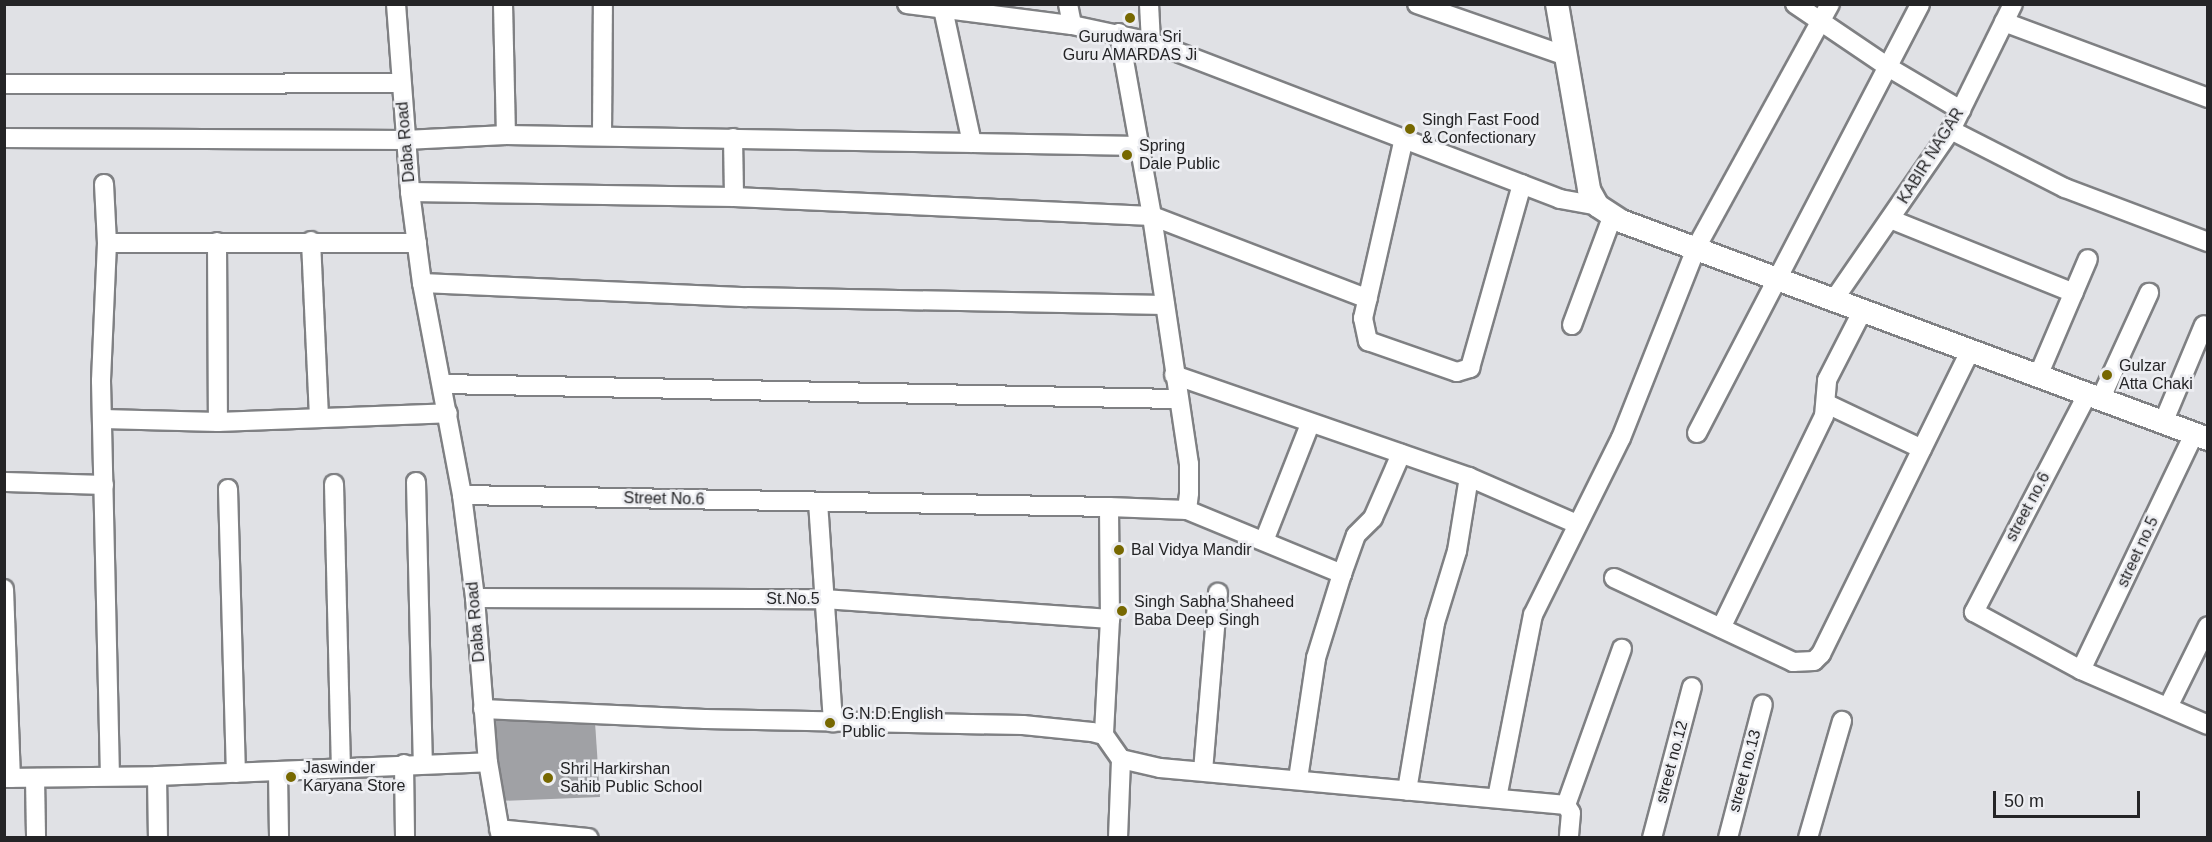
<!DOCTYPE html>
<style>
body{margin:0}
#map{position:relative;width:2212px;height:842px;overflow:hidden;background:#e0e1e5;font-family:Arial,sans-serif}
div>[style]{position:absolute}
.building>*{inset:0;background:#a0a1a5}
.roads{filter:drop-shadow(2px 0 #7f8083) drop-shadow(-2px 0 #7f8083) drop-shadow(0 2px #7f8083) drop-shadow(0 -2px #7f8083)}
.minor>*{height:18px;margin:-9px;padding:0 9px;transform-origin:9px;border-radius:9px;background:#fff}
.tertiary>*{height:22px;margin:-11px;padding:0 11px;transform-origin:11px;border-radius:11px;background:#fff}
.dots>*{width:16px;height:16px;translate:-50% -50%;box-sizing:border-box;border:3px solid #edeef2;border-radius:50%}
span{translate:-50% -50%;white-space:nowrap;text-align:center;line-height:1.15;-webkit-text-stroke:5px #edeef2;paint-order:stroke}
.poi-label{font-size:16px;color:#242426}
.left{translate:0 -50%;text-align:left}
.street-label{font-size:16px;color:#242426}
.frame{position:absolute;inset:0;border:6px solid #242426;pointer-events:none}
.scale{position:absolute;left:1993px;top:791px;width:147px;height:27px;box-sizing:border-box;border:3px solid #242426;border-top:0;padding-left:8px;font-size:18px;line-height:21px;white-space:nowrap;color:#242426;-webkit-text-stroke:4px #edeef2;paint-order:stroke}
</style>
<div id="map">
<div class="building">
<i style="clip-path:polygon(491px 717px,595px 722px,600px 797px,499px 801px)"></i>
</div>
<div class="roads">
<div class="minor">
<i style="left:396px;top:4px;width:189px;rotate:85.7deg"></i>
<i style="left:410px;top:192px;width:92px;rotate:82.5deg"></i>
<i style="left:422px;top:283px;width:216px;rotate:79.3deg"></i>
<i style="left:462px;top:495px;width:104px;rotate:82.8deg"></i>
<i style="left:475px;top:598px;width:165px;rotate:85.5deg"></i>
<i style="left:488px;top:762px;width:77px;rotate:80.3deg"></i>
<i style="left:503px;top:4px;width:131px;rotate:88.7deg"></i>
<i style="left:907px;top:4px;width:166px;rotate:7.3deg"></i>
<i style="left:1072px;top:25px;width:81px;rotate:12.1deg"></i>
<i style="left:1151px;top:42px;width:438px;rotate:21deg"></i>
<i style="left:1560px;top:199px;width:39px;rotate:10deg"></i>
<i style="left:1068px;top:4px;width:21px;rotate:79deg"></i>
<i style="left:1149px;top:4px;width:38px;rotate:87deg"></i>
<i style="left:1417px;top:4px;width:158px;rotate:19.2deg"></i>
<i style="left:1795px;top:4px;width:112px;rotate:34.1deg"></i>
<i style="left:1888px;top:67px;width:85px;rotate:30.5deg"></i>
<i style="left:943px;top:9px;width:137px;rotate:77.8deg"></i>
<i style="left:2004px;top:22px;width:218px;rotate:20.4deg"></i>
<i style="left:4px;top:84px;width:397px;rotate:-0.1deg"></i>
<i style="left:1951px;top:130px;width:128px;rotate:27deg"></i>
<i style="left:2065px;top:188px;width:153px;rotate:20.7deg"></i>
<i style="left:602px;top:136px;width:132px;rotate:-89.6deg"></i>
<i style="left:4px;top:138px;width:401px;rotate:0.3deg"></i>
<i style="left:405px;top:140px;width:101px;rotate:-2.8deg"></i>
<i style="left:506px;top:135px;width:634px;rotate:0.99deg"></i>
<i style="left:733px;top:138px;width:59px;rotate:89deg"></i>
<i style="left:1404px;top:138px;width:185px;rotate:102.8deg"></i>
<i style="left:1363px;top:318px;width:24px;rotate:78deg"></i>
<i style="left:1368px;top:341px;width:94px;rotate:19.2deg"></i>
<i style="left:1457px;top:372px;width:14px;rotate:-17deg"></i>
<i style="left:1470px;top:368px;width:191px;rotate:-74.2deg"></i>
<i style="left:104px;top:184px;width:59px;rotate:87.1deg"></i>
<i style="left:107px;top:243px;width:138px;rotate:92.5deg"></i>
<i style="left:101px;top:381px;width:395px;rotate:88.7deg"></i>
<i style="left:410px;top:192px;width:324px;rotate:0.9deg"></i>
<i style="left:734px;top:197px;width:418px;rotate:2.6deg"></i>
<i style="left:1152px;top:216px;width:231px;rotate:21deg"></i>
<i style="left:1890px;top:219px;width:198px;rotate:21.9deg"></i>
<i style="left:311px;top:241px;width:176px;rotate:87.4deg"></i>
<i style="left:217px;top:242px;width:180px;rotate:89.7deg"></i>
<i style="left:107px;top:243px;width:310px"></i>
<i style="left:422px;top:283px;width:325px;rotate:2.5deg"></i>
<i style="left:747px;top:297px;width:418px;rotate:1.1deg"></i>
<i style="left:1835px;top:298px;width:204px;rotate:-55.4deg"></i>
<i style="left:1951px;top:130px;width:140px;rotate:-63.8deg"></i>
<i style="left:1572px;top:325px;width:117px;rotate:-69.6deg"></i>
<i style="left:1174px;top:375px;width:312px;rotate:19.1deg"></i>
<i style="left:1469px;top:477px;width:75px;rotate:99.2deg"></i>
<i style="left:1457px;top:551px;width:75px;rotate:107deg"></i>
<i style="left:1435px;top:623px;width:170px;rotate:99.5deg"></i>
<i style="left:2038px;top:376px;width:127px;rotate:-66.9deg"></i>
<i style="left:442px;top:384px;width:737px;rotate:1.17deg"></i>
<i style="left:2087px;top:395px;width:245px;rotate:117.5deg"></i>
<i style="left:1974px;top:612px;width:122px;rotate:28.5deg"></i>
<i style="left:2081px;top:670px;width:138px;rotate:23.4deg"></i>
<i style="left:2100px;top:400px;width:118px;rotate:-65.4deg"></i>
<i style="left:1827px;top:404px;width:105px;rotate:25.3deg"></i>
<i style="left:103px;top:419px;width:115px;rotate:1.5deg"></i>
<i style="left:218px;top:422px;width:230px;rotate:-2.2deg"></i>
<i style="left:2163px;top:423px;width:106px;rotate:-67.3deg"></i>
<i style="left:1697px;top:433px;width:483px;rotate:-62.5deg"></i>
<i style="left:1469px;top:477px;width:118px;rotate:23.5deg"></i>
<i style="left:4px;top:482px;width:100px;rotate:1.7deg"></i>
<i style="left:416px;top:482px;width:280px;rotate:88.6deg"></i>
<i style="left:334px;top:484px;width:283px;rotate:88.6deg"></i>
<i style="left:228px;top:489px;width:284px;rotate:88.4deg"></i>
<i style="left:462px;top:495px;width:647px;rotate:1.06deg"></i>
<i style="left:1109px;top:507px;width:112px;rotate:89.5deg"></i>
<i style="left:1110px;top:619px;width:116px;rotate:93deg"></i>
<i style="left:818px;top:502px;width:221px;rotate:86.1deg"></i>
<i style="left:1109px;top:507px;width:78px;rotate:2.2deg"></i>
<i style="left:1187px;top:510px;width:17px;rotate:-83deg"></i>
<i style="left:1189px;top:493px;width:29px;rotate:-90deg"></i>
<i style="left:1189px;top:464px;width:251px;rotate:-98.5deg"></i>
<i style="left:1152px;top:216px;width:186px;rotate:-100.2deg"></i>
<i style="left:1187px;top:510px;width:168px;rotate:22.4deg"></i>
<i style="left:1264px;top:541px;width:126px;rotate:-68.5deg"></i>
<i style="left:1614px;top:578px;width:198px;rotate:25.1deg"></i>
<i style="left:1793px;top:662px;width:21px;rotate:-3deg"></i>
<i style="left:1814px;top:661px;width:10px;rotate:-45deg"></i>
<i style="left:1821px;top:654px;width:338px;rotate:-63.8deg"></i>
<i style="left:4px;top:589px;width:189px;rotate:87.9deg"></i>
<i style="left:475px;top:598px;width:349px;rotate:0.2deg"></i>
<i style="left:824px;top:599px;width:287px;rotate:4deg"></i>
<i style="left:1721px;top:628px;width:236px;rotate:-64.1deg"></i>
<i style="left:1824px;top:416px;width:36px;rotate:-85deg"></i>
<i style="left:1827px;top:380px;width:79px;rotate:-62.8deg"></i>
<i style="left:2081px;top:670px;width:262px;rotate:-64.4deg"></i>
<i style="left:2168px;top:707px;width:90px;rotate:-63.7deg"></i>
<i style="left:483px;top:709px;width:222px;rotate:2.6deg"></i>
<i style="left:705px;top:719px;width:318px;rotate:1.1deg"></i>
<i style="left:1023px;top:725px;width:69px;rotate:5.8deg"></i>
<i style="left:1092px;top:732px;width:12px;rotate:14deg"></i>
<i style="left:1104px;top:735px;width:29px;rotate:55deg"></i>
<i style="left:1121px;top:759px;width:40px;rotate:13deg"></i>
<i style="left:1160px;top:768px;width:408px;rotate:5.2deg"></i>
<i style="left:1566px;top:805px;width:9px;rotate:58deg"></i>
<i style="left:1571px;top:813px;width:25px;rotate:95deg"></i>
<i style="left:404px;top:764px;width:74px;rotate:89.2deg"></i>
<i style="left:1203px;top:771px;width:179px;rotate:-85.2deg"></i>
<i style="left:278px;top:772px;width:66px;rotate:89.1deg"></i>
<i style="left:157px;top:776px;width:62px;rotate:89.1deg"></i>
<i style="left:4px;top:778px;width:153px;rotate:-0.7deg"></i>
<i style="left:157px;top:776px;width:331px;rotate:-2.4deg"></i>
<i style="left:35px;top:778px;width:60px;rotate:89deg"></i>
<i style="left:1298px;top:779px;width:122px;rotate:-81.5deg"></i>
<i style="left:1316px;top:658px;width:88px;rotate:-72.8deg"></i>
<i style="left:1342px;top:574px;width:41px;rotate:-70.3deg"></i>
<i style="left:1356px;top:535px;width:24px;rotate:-45deg"></i>
<i style="left:1373px;top:518px;width:70px;rotate:-66.4deg"></i>
<i style="left:1497px;top:798px;width:187px;rotate:-78.9deg"></i>
<i style="left:1533px;top:615px;width:198px;rotate:-63.6deg"></i>
<i style="left:1621px;top:438px;width:206px;rotate:-68.4deg"></i>
<i style="left:1697px;top:246px;width:276px;rotate:-61.2deg"></i>
<i style="left:1566px;top:805px;width:166px;rotate:-70.3deg"></i>
<i style="left:499px;top:829px;width:90px;rotate:5.7deg"></i>
<i style="left:1118px;top:838px;width:79px;rotate:-87.8deg"></i>
<i style="left:1652px;top:838px;width:156px;rotate:-75.2deg"></i>
<i style="left:1728px;top:838px;width:138px;rotate:-75.4deg"></i>
<i style="left:1808px;top:838px;width:122px;rotate:-73.8deg"></i>
</div>
<div class="tertiary">
<i style="left:1557px;top:4px;width:189px;rotate:80.2deg"></i>
<i style="left:1589px;top:190px;width:18px;rotate:61deg"></i>
<i style="left:1598px;top:206px;width:27px;rotate:33deg"></i>
<i style="left:1621px;top:221px;width:626px;rotate:20.37deg"></i>
</div>
</div>
<div class="dots">
<i style="left:1130px;top:18px;background:#776800"></i>
<i style="left:1410px;top:129px;background:#776800"></i>
<i style="left:1127px;top:155px;background:#776800"></i>
<i style="left:2107px;top:375px;background:#776800"></i>
<i style="left:1119px;top:550px;background:#776800"></i>
<i style="left:1122px;top:611px;background:#776800"></i>
<i style="left:830px;top:723px;background:#776800"></i>
<i style="left:291px;top:777px;background:#776800"></i>
<i style="left:548px;top:778px;background:#776800"></i>
</div>
<div class="poi-label">
<span style="left:1130px;top:46px">Gurudwara Sri<br>Guru AMARDAS Ji</span>
<span class="left" style="left:1422px;top:129px">Singh Fast Food<br>&amp; Confectionary</span>
<span class="left" style="left:1139px;top:155px">Spring<br>Dale Public</span>
<span class="left" style="left:2119px;top:375px">Gulzar<br>Atta Chaki</span>
<span class="left" style="left:1131px;top:550px">Bal Vidya Mandir</span>
<span class="left" style="left:1134px;top:611px">Singh Sabha Shaheed<br>Baba Deep Singh</span>
<span class="left" style="left:842px;top:723px">G.N.D.English<br>Public</span>
<span class="left" style="left:303px;top:777px">Jaswinder<br>Karyana Store</span>
<span class="left" style="left:560px;top:778px">Shri Harkirshan<br>Sahib Public School</span>
</div>
<div class="street-label">
<span style="left:406px;top:142px;rotate:-95deg">Daba Road</span>
<span style="left:1931px;top:156px;rotate:-58deg">KABIR NAGAR</span>
<span style="left:664px;top:499px;rotate:1deg">Street No.6</span>
<span style="left:2028px;top:507px;rotate:-62deg">street no.6</span>
<span style="left:2138px;top:552px;rotate:-65deg">street no.5</span>
<span style="left:793px;top:599px">St.No.5</span>
<span style="left:476px;top:622px;rotate:-95deg">Daba Road</span>
<span style="left:1672px;top:762px;rotate:-75deg">street no.12</span>
<span style="left:1745px;top:771px;rotate:-75deg">street no.13</span>
</div>
<div class="frame"></div>
<div class="scale">50 m</div>
</div>
